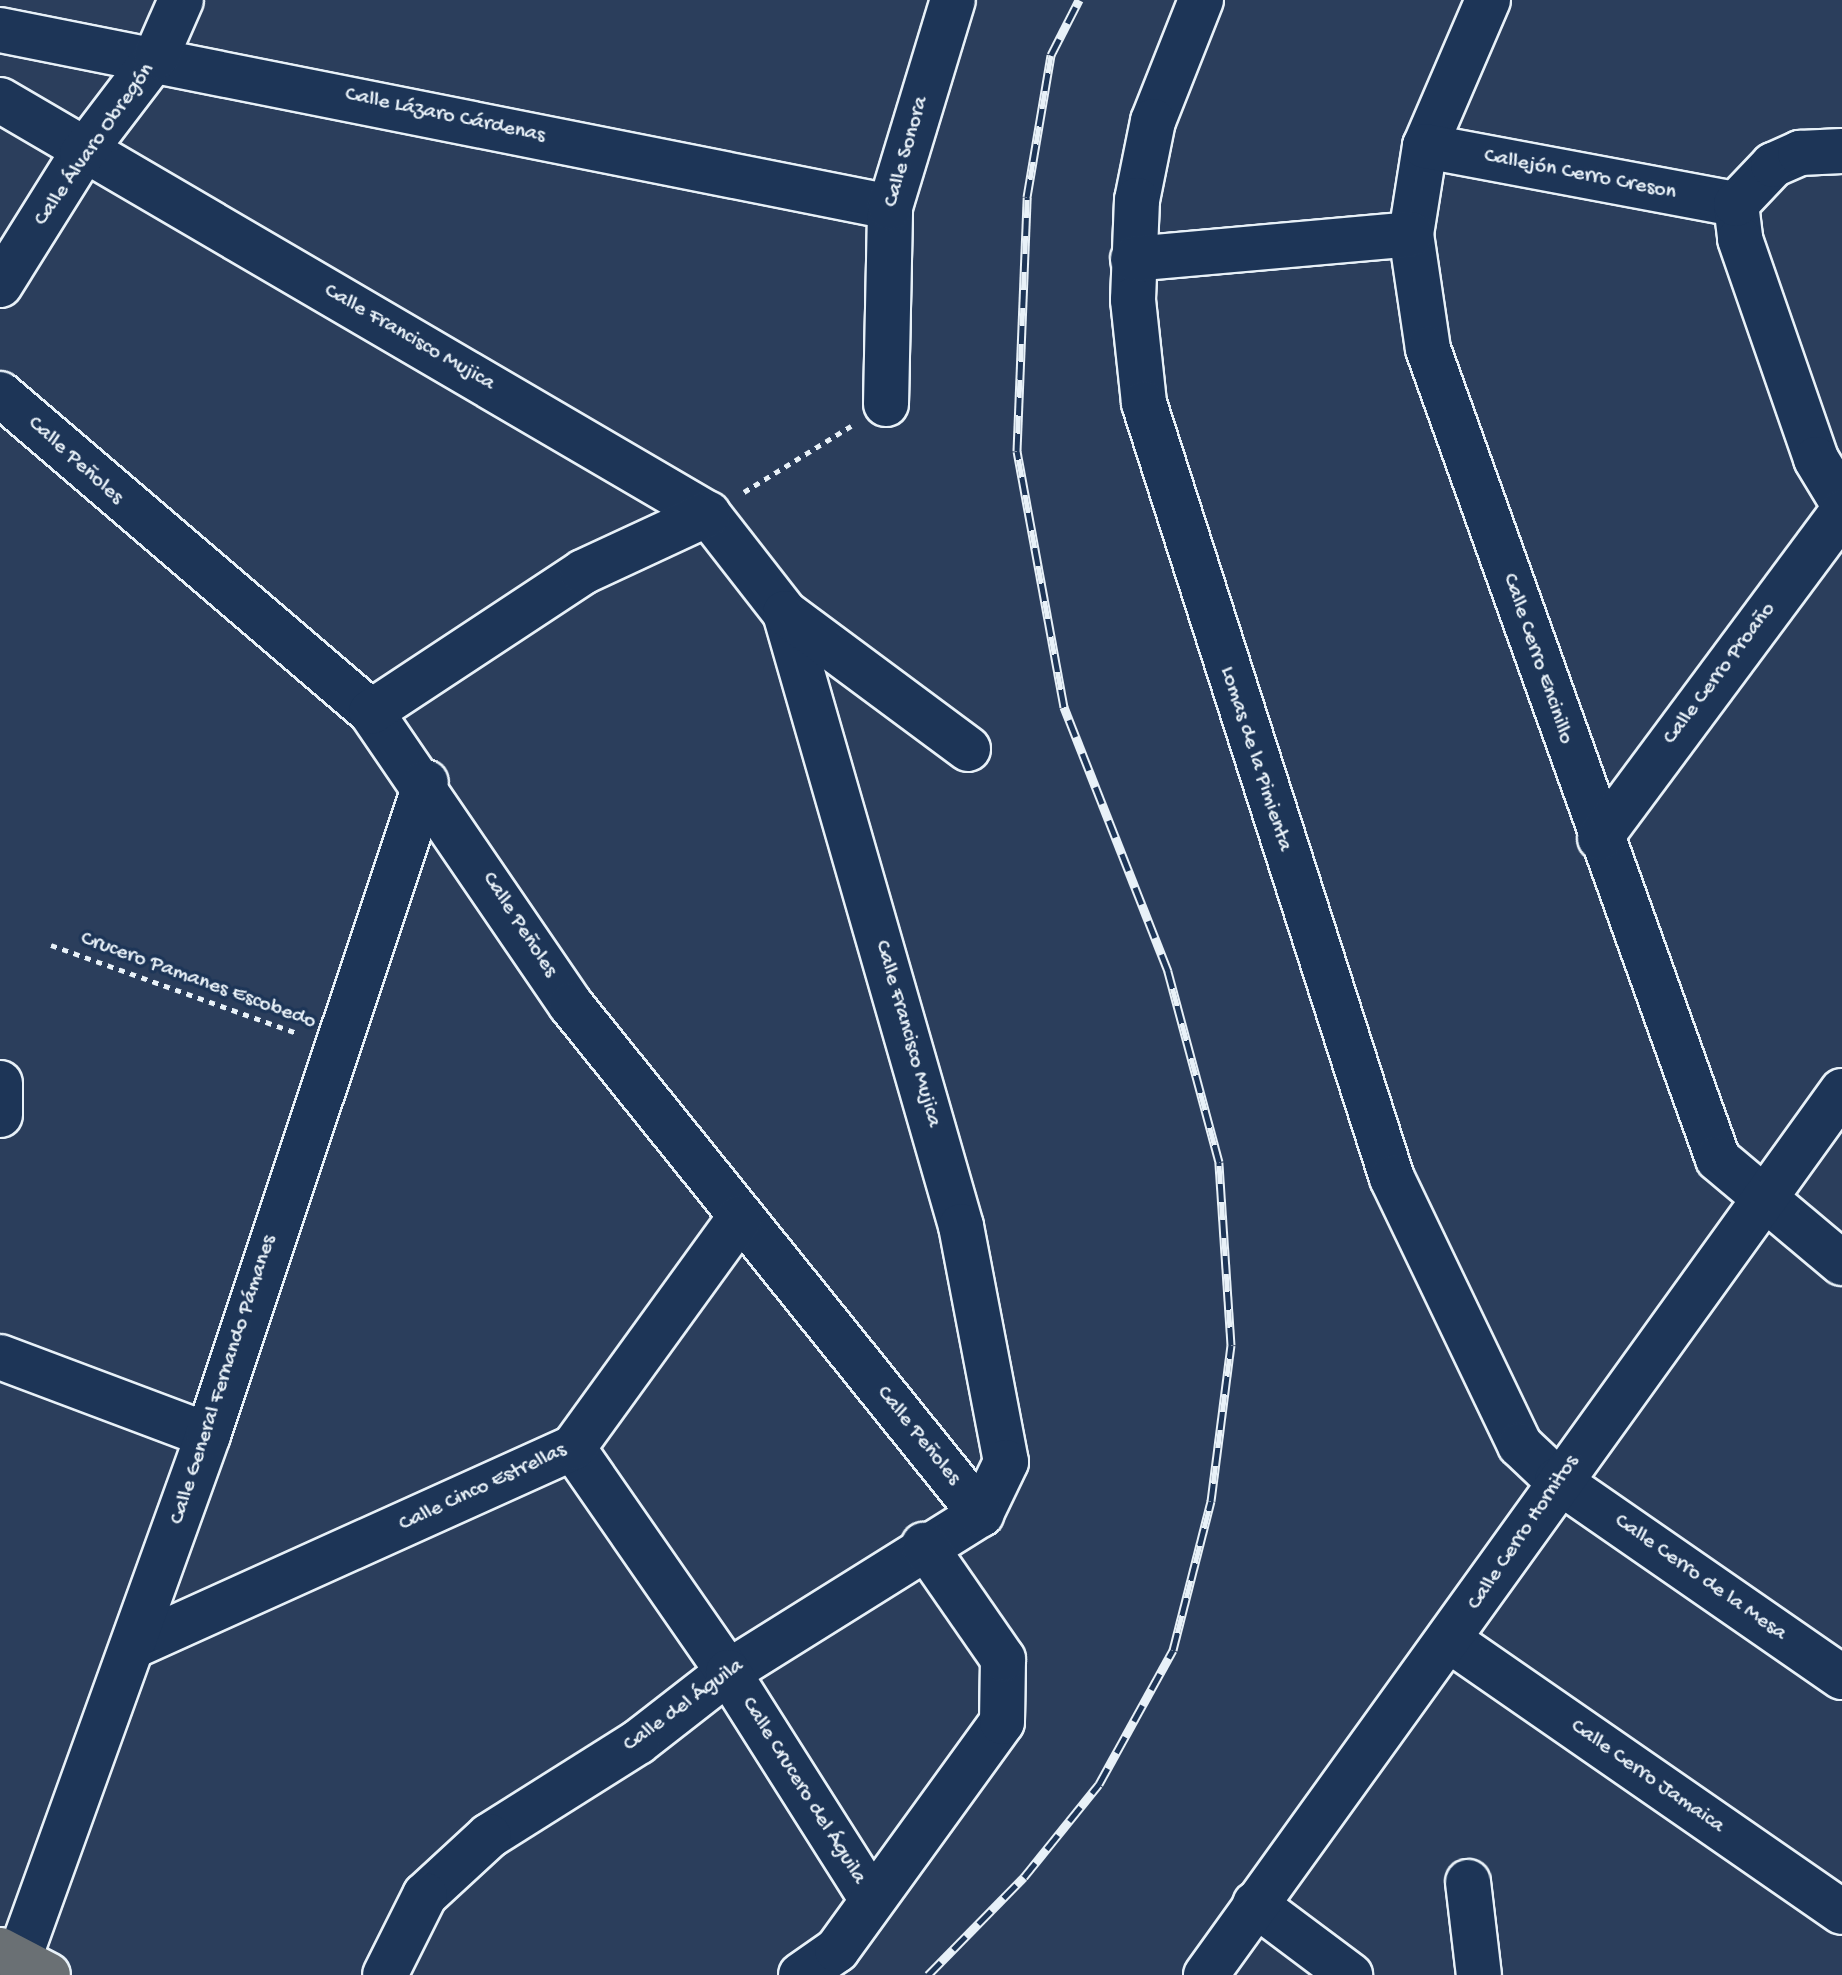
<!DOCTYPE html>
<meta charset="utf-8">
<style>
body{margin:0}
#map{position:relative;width:1842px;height:1975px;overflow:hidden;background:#2b3e5c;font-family:"Gochi Hand",sans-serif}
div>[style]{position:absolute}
.path>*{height:5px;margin-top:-2.5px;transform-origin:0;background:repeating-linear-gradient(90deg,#e8f1f8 0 6px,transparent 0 12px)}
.roads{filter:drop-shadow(2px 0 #e8f1f8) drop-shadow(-2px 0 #e8f1f8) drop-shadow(0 2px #e8f1f8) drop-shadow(0 -2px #e8f1f8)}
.minor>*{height:44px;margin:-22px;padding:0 22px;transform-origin:22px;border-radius:22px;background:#1d3557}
.major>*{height:44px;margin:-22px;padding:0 22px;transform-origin:22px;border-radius:22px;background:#6a7074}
.rail>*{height:9px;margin-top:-4.5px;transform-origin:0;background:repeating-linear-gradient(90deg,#1d3557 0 18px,#e8f1f8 0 36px);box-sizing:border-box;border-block:2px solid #e8f1f8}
span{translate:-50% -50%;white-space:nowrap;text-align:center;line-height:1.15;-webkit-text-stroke:7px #1d3557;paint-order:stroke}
.street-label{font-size:22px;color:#e8f1f8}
</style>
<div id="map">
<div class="path">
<i style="left:744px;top:492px;width:126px;rotate:-31.7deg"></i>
<i style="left:51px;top:945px;width:263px;rotate:19.7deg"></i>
</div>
<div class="roads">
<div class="minor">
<i style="left:1201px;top:0;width:130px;rotate:111.6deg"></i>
<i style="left:1153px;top:121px;width:81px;rotate:101.4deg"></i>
<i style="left:1137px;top:200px;width:100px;rotate:92.3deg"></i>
<i style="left:1133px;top:300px;width:104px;rotate:83.9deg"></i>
<i style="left:1144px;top:403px;width:814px;rotate:72.26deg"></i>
<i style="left:1392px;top:1178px;width:296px;rotate:64.4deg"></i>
<i style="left:1520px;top:1445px;width:51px;rotate:43.4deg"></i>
<i style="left:1557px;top:1480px;width:346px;rotate:34.7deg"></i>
<i style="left:1488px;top:0;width:159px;rotate:113.3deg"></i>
<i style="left:1425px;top:146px;width:89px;rotate:99deg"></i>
<i style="left:1411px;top:234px;width:116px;rotate:81.6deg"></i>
<i style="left:1428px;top:349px;width:860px;rotate:70.3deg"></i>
<i style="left:1718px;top:1159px;width:162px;rotate:40deg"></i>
<i style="left:0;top:30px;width:907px;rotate:11.25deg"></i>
<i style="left:0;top:100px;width:820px;rotate:30.32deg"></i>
<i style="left:708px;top:514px;width:125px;rotate:52.1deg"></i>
<i style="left:785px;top:613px;width:638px;rotate:73.98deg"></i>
<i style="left:961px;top:1226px;width:240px;rotate:79.2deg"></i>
<i style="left:1006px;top:1462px;width:58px;rotate:115.7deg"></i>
<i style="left:981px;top:1514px;width:298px;rotate:148deg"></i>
<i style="left:728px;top:1672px;width:114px;rotate:142.1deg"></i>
<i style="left:638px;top:1742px;width:176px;rotate:147.8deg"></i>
<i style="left:489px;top:1836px;width:87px;rotate:137.3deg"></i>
<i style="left:425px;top:1895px;width:89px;rotate:116.6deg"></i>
<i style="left:1425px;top:146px;width:316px;rotate:10.6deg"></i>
<i style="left:1736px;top:204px;width:35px;rotate:83deg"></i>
<i style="left:1740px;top:239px;width:233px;rotate:70.9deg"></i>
<i style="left:1816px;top:459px;width:50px;rotate:58.8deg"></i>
<i style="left:1736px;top:204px;width:54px;rotate:-46.5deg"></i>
<i style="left:1773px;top:165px;width:30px;rotate:-24deg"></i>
<i style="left:1800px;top:153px;width:42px;rotate:-2.7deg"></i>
<i style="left:1133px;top:259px;width:279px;rotate:-5.1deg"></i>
<i style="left:0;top:285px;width:155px;rotate:-58deg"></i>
<i style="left:82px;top:154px;width:122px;rotate:-52.7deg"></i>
<i style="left:156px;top:57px;width:62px;rotate:-66.3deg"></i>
<i style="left:0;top:394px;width:489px;rotate:40.6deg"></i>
<i style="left:371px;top:712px;width:355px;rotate:55.7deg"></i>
<i style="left:571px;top:1005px;width:654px;rotate:51.15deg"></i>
<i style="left:886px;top:404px;width:197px;rotate:-88.8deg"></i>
<i style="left:890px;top:207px;width:216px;rotate:-73.1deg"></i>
<i style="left:785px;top:613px;width:228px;rotate:36.6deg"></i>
<i style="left:371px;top:712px;width:254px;rotate:-33.4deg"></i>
<i style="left:583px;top:572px;width:138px;rotate:-24.9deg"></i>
<i style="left:1600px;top:838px;width:406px;rotate:-53.4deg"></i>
<i style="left:0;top:1083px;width:32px;rotate:90deg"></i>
<i style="left:0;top:1357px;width:222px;rotate:20.6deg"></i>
<i style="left:573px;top:1448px;width:272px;rotate:55.3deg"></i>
<i style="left:728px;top:1672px;width:266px;rotate:57.7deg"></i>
<i style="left:1452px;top:1642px;width:474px;rotate:34.7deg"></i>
<i style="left:134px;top:1646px;width:482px;rotate:-24.3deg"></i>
<i style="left:573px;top:1448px;width:285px;rotate:-54.1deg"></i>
<i style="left:1468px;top:1882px;width:94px;rotate:83.3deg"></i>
<i style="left:1255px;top:1904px;width:119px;rotate:36.8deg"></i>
<i style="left:13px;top:1975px;width:574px;rotate:-70.14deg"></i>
<i style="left:208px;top:1435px;width:688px;rotate:-71.54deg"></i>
<i style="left:801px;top:1975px;width:44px;rotate:-34.8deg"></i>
<i style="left:837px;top:1950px;width:281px;rotate:-54.1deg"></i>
<i style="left:1002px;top:1722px;width:63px;rotate:-89.1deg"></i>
<i style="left:1003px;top:1659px;width:139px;rotate:-124.7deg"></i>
<i style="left:1206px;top:1975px;width:1089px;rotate:-54.27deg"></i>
</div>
<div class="major">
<i style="left:0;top:1950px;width:54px;rotate:27.5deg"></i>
</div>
</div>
<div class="rail">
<i style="left:928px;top:1975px;width:137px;rotate:-45.6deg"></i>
<i style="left:1024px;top:1877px;width:119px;rotate:-51.1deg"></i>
<i style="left:1099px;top:1784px;width:153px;rotate:-61.1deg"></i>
<i style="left:1173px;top:1650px;width:154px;rotate:-75.7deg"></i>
<i style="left:1211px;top:1501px;width:157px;rotate:-82.7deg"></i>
<i style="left:1231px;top:1345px;width:183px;rotate:-93.8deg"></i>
<i style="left:1219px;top:1162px;width:198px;rotate:-105deg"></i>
<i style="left:1168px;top:971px;width:284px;rotate:-111.5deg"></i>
<i style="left:1064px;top:707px;width:260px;rotate:-100.4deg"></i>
<i style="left:1017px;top:451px;width:254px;rotate:-87.7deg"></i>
<i style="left:1027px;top:197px;width:144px;rotate:-80.4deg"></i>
<i style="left:1051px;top:55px;width:62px;rotate:-63deg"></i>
</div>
<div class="street-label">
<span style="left:445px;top:116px;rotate:12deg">Calle Lázaro Cárdenas</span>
<span style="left:95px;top:145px;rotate:-55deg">Calle Álvaro Obregón</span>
<span style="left:907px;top:152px;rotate:-74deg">Calle Sonora</span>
<span style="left:1580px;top:175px;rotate:11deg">Callejón Cerro Creson</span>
<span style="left:409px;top:338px;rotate:30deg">Calle Francisco Mujica</span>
<span style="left:75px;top:461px;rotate:42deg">Calle Peñoles</span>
<span style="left:1537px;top:659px;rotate:71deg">Calle Cerro Encinillo</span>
<span style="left:1720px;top:674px;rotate:-53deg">Calle Cerro Proaño</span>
<span style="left:1255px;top:759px;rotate:72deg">Lomas de la Pimienta</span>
<span style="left:519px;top:925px;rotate:57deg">Calle Peñoles</span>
<span style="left:198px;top:981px;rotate:20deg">Crucero Pamanes Escobedo</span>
<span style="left:907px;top:1034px;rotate:74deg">Calle Francisco Mujica</span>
<span style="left:224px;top:1380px;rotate:-72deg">Calle General Fernando Pámanes</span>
<span style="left:918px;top:1436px;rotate:51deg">Calle Peñoles</span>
<span style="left:483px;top:1488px;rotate:-25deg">Calle Cinco Estrellas</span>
<span style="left:1524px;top:1533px;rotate:-56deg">Calle Cerro Hornitos</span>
<span style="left:1700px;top:1578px;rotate:35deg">Calle Cerro de la Mesa</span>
<span style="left:684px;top:1706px;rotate:-36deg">Calle del Águila</span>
<span style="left:1647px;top:1777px;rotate:35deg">Calle Cerro Jamaica</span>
<span style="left:803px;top:1791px;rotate:58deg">Calle Crucero del Águila</span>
</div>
</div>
